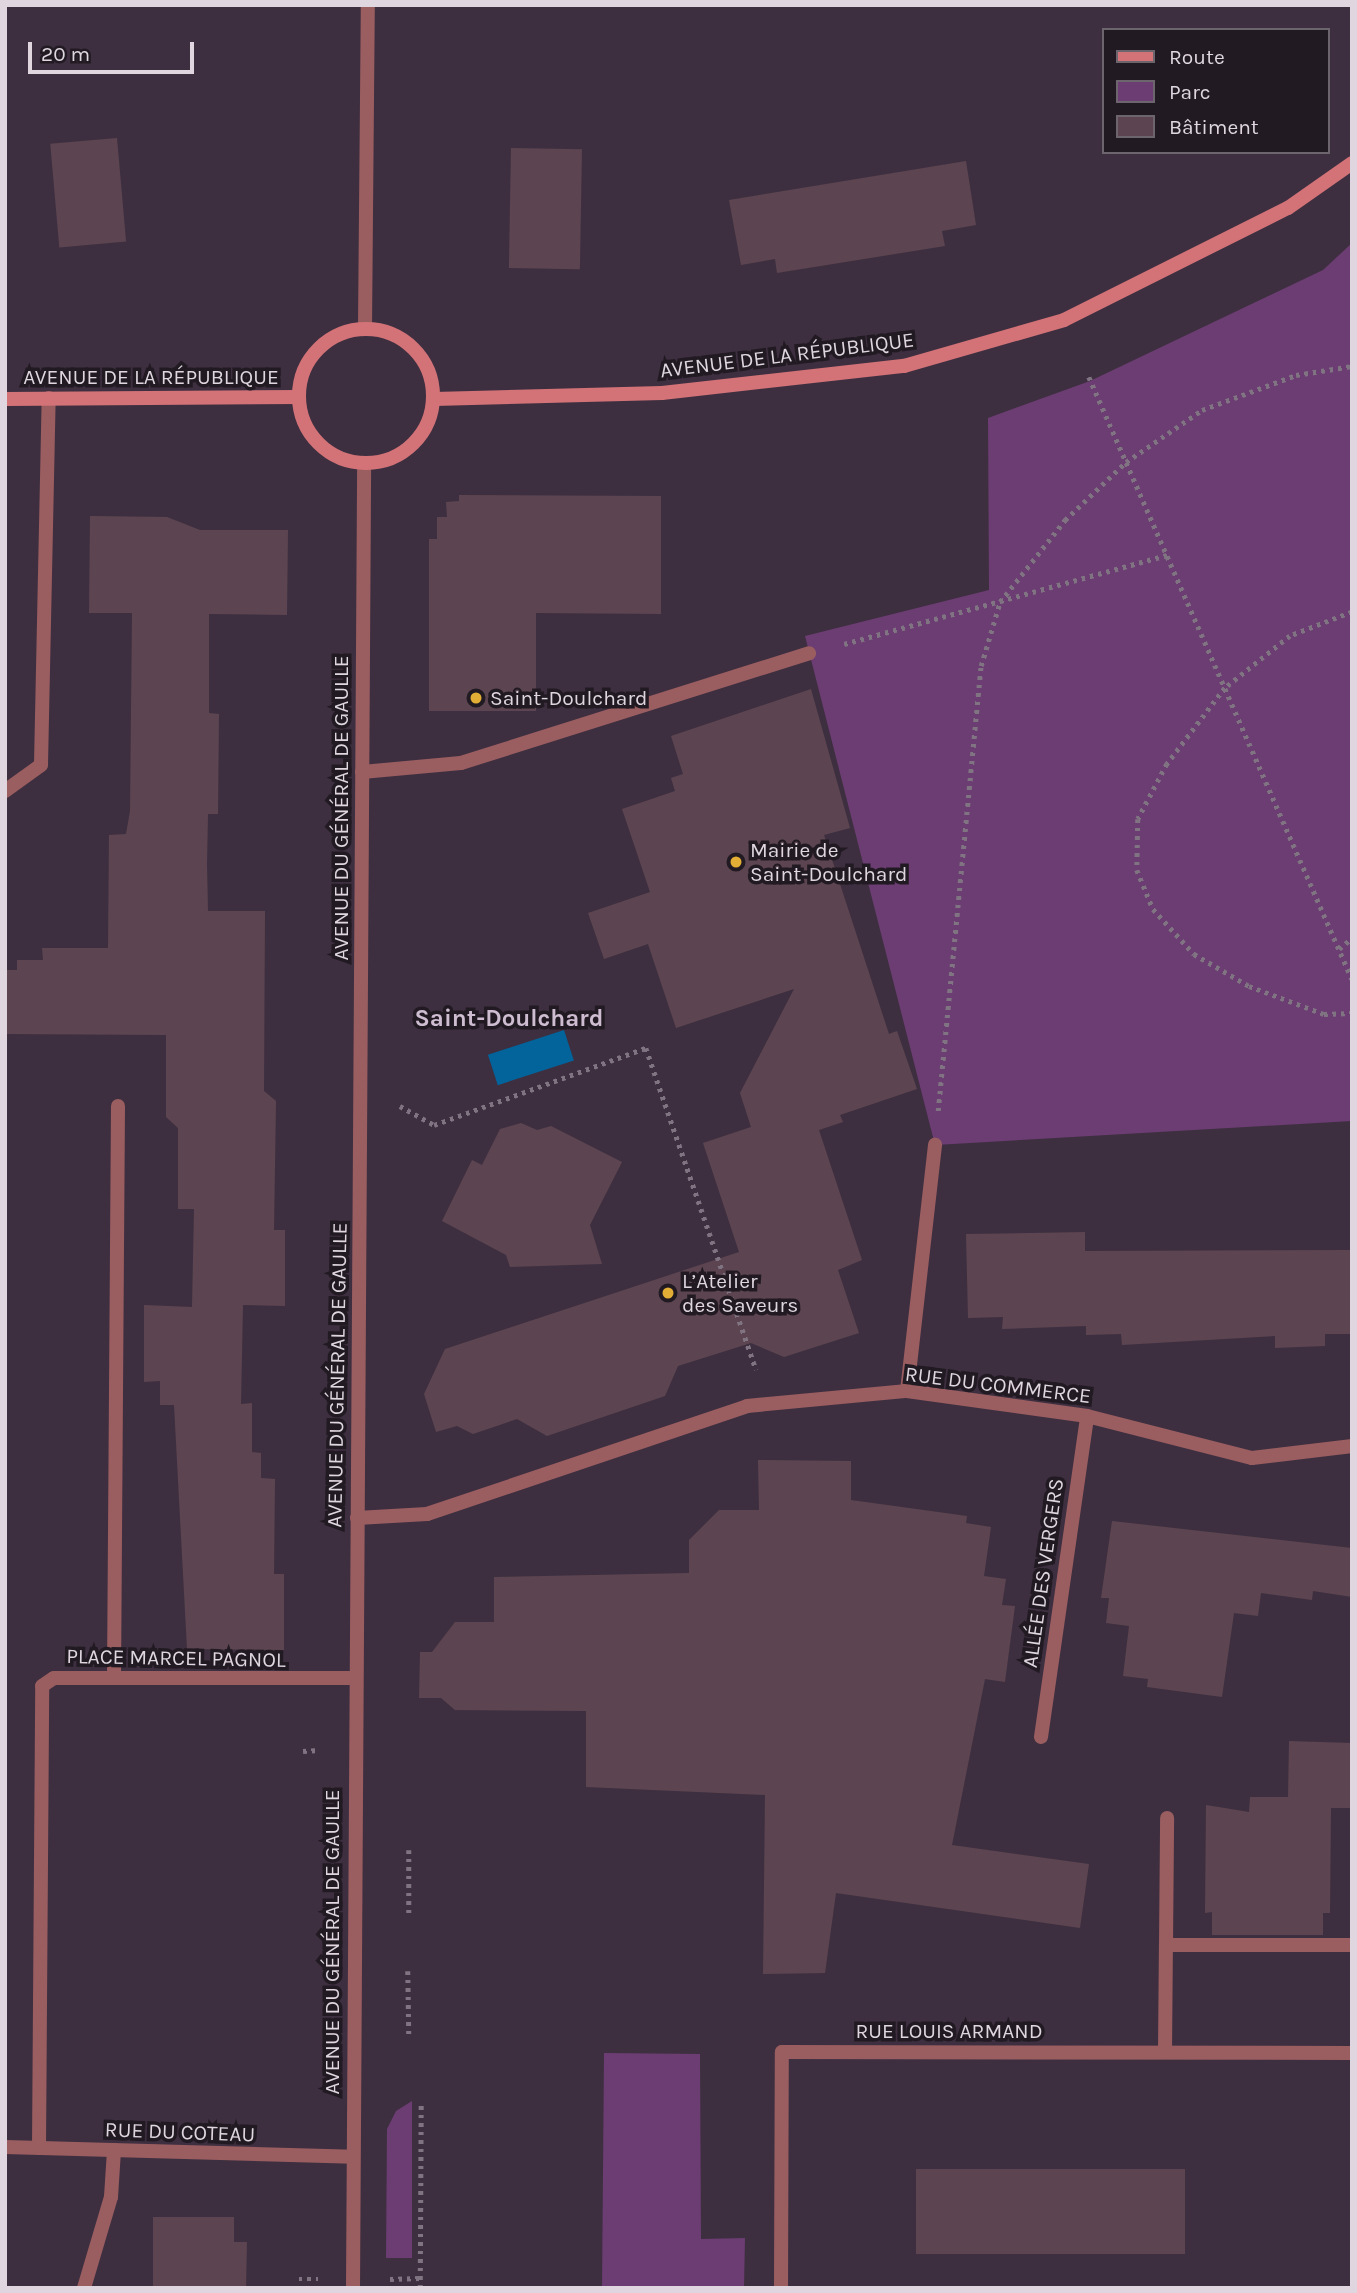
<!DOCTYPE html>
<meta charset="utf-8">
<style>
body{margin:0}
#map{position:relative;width:1357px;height:2293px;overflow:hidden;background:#3e2f40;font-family:Karla,sans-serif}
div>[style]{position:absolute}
.green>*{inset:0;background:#6b3d72}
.water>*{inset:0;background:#03639b;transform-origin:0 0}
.building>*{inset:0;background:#5c4550;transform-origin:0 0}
.path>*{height:4.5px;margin-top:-2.25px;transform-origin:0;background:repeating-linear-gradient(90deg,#817482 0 3.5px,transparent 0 8.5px)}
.lane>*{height:14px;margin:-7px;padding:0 7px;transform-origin:7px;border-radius:7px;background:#9b5e60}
.street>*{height:14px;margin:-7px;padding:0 7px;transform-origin:7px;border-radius:7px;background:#9b5e60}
.secondary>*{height:14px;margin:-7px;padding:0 7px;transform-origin:7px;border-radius:7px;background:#d37377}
.secondary>.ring{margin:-7px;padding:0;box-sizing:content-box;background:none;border:14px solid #d37377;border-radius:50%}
.dots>*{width:19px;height:19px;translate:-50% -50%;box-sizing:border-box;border:4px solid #211a22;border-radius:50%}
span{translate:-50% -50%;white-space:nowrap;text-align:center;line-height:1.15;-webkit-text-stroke:7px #211a22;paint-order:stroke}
.street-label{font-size:21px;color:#dfd6e0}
.poi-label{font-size:21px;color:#dfd6e0}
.left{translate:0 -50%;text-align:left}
.quarter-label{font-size:24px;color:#cebcd0;font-weight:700}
.frame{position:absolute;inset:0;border:7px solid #dfd6e0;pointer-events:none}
.legend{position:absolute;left:1102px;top:28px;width:228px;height:126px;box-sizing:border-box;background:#211a22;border:2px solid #6d656e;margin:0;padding:9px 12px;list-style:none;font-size:21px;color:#dfd6e0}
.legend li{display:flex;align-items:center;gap:14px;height:35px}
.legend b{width:35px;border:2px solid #6d656e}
.scale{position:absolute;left:28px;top:42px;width:166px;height:32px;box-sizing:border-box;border:4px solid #dfd6e0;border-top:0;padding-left:9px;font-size:21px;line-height:24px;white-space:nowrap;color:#dfd6e0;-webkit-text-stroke:5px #211a22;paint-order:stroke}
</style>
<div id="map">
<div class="green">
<i style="clip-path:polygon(1352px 243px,1352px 1121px,935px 1145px,805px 636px,989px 590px,988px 418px,1090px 381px,1323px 270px)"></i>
<i style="clip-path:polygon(604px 2053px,700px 2054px,701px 2239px,745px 2238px,744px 2288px,602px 2288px)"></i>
<i style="clip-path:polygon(412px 2101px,412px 2258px,386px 2258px,387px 2129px,396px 2111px)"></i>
</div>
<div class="water">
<i style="left:564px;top:1030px;width:32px;height:80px;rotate:72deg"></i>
</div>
<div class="building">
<i style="left:117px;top:138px;width:104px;height:67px;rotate:85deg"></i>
<i style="left:511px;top:148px;width:71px;height:120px;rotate:1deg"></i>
<i style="clip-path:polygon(966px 161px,976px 225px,942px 231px,945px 246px,777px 273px,775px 259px,741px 265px,729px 200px)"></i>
<i style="clip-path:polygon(459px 495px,661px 496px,661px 614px,536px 613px,536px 711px,429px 711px,429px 539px,437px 539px,437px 517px,447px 517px,446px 502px,459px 501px)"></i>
<i style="clip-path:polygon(90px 516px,167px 517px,200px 530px,288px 530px,287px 615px,209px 614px,209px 713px,219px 714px,218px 814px,208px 814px,207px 864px,208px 911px,265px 911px,264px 1091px,276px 1101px,274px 1230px,285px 1230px,285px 1306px,243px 1305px,241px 1404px,252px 1403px,252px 1452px,261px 1453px,261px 1478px,275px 1479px,274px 1574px,284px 1574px,284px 1650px,187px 1649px,174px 1405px,160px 1405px,160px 1381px,144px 1382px,144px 1305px,192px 1307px,194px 1209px,178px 1209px,178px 1128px,166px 1117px,166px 1035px,5px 1034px,5px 970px,17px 970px,17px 960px,43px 960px,42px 948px,108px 948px,109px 835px,126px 834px,130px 811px,132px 613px,89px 613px)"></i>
<i style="clip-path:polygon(811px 689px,850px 828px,824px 835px,889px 1034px,897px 1031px,917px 1089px,840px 1115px,843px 1122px,819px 1130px,862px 1260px,838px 1270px,859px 1333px,784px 1357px,751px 1343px,678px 1366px,665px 1396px,547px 1436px,517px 1419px,473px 1434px,457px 1426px,436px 1432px,424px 1394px,445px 1349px,739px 1252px,703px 1143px,751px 1127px,740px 1093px,794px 989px,676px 1028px,648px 944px,604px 959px,588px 913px,650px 892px,622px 809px,675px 791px,671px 778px,683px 774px,671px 736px)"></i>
<i style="clip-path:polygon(521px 1123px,537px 1130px,551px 1126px,622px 1162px,590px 1225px,602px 1264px,510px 1267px,506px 1255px,442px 1221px,472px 1160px,482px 1165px,500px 1129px)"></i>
<i style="clip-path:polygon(1085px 1232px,1085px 1251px,1352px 1250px,1352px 1334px,1325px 1334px,1325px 1346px,1275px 1348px,1275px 1336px,1122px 1345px,1121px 1334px,1086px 1335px,1086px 1326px,1002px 1329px,1003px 1317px,968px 1318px,966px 1234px)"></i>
<i style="clip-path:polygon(758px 1460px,851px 1461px,851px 1500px,967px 1516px,966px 1523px,991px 1527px,984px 1576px,1006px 1579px,1002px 1605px,1015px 1606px,1005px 1682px,985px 1679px,952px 1845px,1089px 1864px,1080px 1928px,836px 1893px,825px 1973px,763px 1974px,765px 1795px,586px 1787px,586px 1711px,455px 1710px,441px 1698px,419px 1698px,420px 1652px,432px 1652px,455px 1622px,494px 1622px,494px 1577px,689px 1573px,689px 1540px,719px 1510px,759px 1510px)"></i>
<i style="clip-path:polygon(1112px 1521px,1352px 1548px,1352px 1597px,1313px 1591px,1312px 1600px,1261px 1593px,1258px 1616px,1234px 1613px,1222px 1697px,1147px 1687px,1148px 1679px,1123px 1676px,1129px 1626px,1106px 1623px,1109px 1598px,1101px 1598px)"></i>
<i style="clip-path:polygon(1289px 1741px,1352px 1743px,1352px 1808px,1331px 1808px,1330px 1913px,1323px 1913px,1323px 1935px,1212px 1935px,1212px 1912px,1205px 1913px,1206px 1805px,1249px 1812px,1250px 1797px,1288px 1797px)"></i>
<i style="left:916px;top:2169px;width:269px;height:85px"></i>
<i style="clip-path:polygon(153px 2217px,234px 2217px,234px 2242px,247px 2242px,246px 2288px,153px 2288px)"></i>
</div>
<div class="path">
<i style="left:1089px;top:377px;width:657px;rotate:66.4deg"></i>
<i style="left:1352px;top:612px;width:66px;rotate:158.8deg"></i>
<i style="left:1290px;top:636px;width:83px;rotate:141.3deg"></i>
<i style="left:1225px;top:688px;width:96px;rotate:127.3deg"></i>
<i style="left:1167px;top:764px;width:62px;rotate:117.8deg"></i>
<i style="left:1138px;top:819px;width:51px;rotate:91.1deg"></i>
<i style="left:1137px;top:870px;width:42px;rotate:67.7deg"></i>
<i style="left:1153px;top:909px;width:61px;rotate:47.7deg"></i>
<i style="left:1194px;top:954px;width:64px;rotate:30.2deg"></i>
<i style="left:1249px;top:986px;width:80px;rotate:20.5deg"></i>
<i style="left:1324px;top:1014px;width:28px;rotate:-2deg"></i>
<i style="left:844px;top:644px;width:335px;rotate:-15.4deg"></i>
<i style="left:1339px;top:949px;width:17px;rotate:-40deg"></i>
<i style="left:400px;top:1106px;width:39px;rotate:29deg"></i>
<i style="left:434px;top:1125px;width:226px;rotate:-20deg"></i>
<i style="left:646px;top:1048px;width:340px;rotate:71.1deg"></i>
<i style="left:938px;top:1111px;width:447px;rotate:-84.5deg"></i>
<i style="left:981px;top:666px;width:67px;rotate:-73.5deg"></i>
<i style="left:1000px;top:602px;width:105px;rotate:-51.6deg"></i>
<i style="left:1065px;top:520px;width:84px;rotate:-43.6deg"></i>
<i style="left:1126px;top:462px;width:92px;rotate:-34.4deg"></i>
<i style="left:1202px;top:410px;width:100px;rotate:-20.4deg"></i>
<i style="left:1296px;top:375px;width:57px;rotate:-9.1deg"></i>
<i style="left:303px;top:1751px;width:16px;rotate:-4deg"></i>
<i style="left:409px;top:1850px;width:64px;rotate:90deg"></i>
<i style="left:408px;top:1971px;width:64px;rotate:89.1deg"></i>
<i style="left:299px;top:2279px;width:19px"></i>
<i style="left:390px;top:2279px;width:30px;rotate:-2deg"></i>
<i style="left:420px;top:2288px;width:187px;rotate:-89.7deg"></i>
</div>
<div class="lane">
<i style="left:362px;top:772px;width:99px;rotate:-5.2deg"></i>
<i style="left:461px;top:763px;width:365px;rotate:-17.5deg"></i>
<i style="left:907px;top:1391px;width:248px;rotate:-83.5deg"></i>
<i style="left:114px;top:1678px;width:572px;rotate:-89.6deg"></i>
<i style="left:84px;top:2288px;width:95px;rotate:-73.5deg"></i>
<i style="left:111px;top:2197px;width:47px;rotate:-86.3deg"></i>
</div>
<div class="street">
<i style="left:365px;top:328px;width:323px;rotate:-89.5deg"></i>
<i style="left:5px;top:791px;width:44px;rotate:-35.8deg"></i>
<i style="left:41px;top:765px;width:367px;rotate:-88.8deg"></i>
<i style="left:357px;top:1518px;width:70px;rotate:-3.3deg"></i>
<i style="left:427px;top:1514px;width:338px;rotate:-18.6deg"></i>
<i style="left:747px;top:1406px;width:161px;rotate:-5.4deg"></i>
<i style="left:907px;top:1391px;width:182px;rotate:7.9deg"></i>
<i style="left:1087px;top:1416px;width:170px;rotate:14.3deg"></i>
<i style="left:1252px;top:1458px;width:101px;rotate:-6.8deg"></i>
<i style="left:1041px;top:1737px;width:324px;rotate:-81.8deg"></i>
<i style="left:1166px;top:1945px;width:127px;rotate:-89.5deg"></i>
<i style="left:1165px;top:2052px;width:107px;rotate:-89.5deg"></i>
<i style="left:1166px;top:1945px;width:186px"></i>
<i style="left:5px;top:2147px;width:348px;rotate:1.6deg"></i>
<i style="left:39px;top:2148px;width:462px;rotate:-89.6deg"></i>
<i style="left:42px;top:1686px;width:14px;rotate:-34deg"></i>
<i style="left:54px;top:1678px;width:301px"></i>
<i style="left:353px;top:2288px;width:1825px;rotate:-89.65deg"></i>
<i style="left:781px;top:2288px;width:236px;rotate:-89.8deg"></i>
<i style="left:782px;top:2052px;width:570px;rotate:0.1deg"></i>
</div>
<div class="secondary">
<i class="ring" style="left:299px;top:329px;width:120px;height:120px"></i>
<i style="left:5px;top:399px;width:293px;rotate:-0.4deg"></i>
<i style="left:434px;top:399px;width:228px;rotate:-1.5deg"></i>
<i style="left:662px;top:393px;width:244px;rotate:-6.4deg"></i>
<i style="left:904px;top:366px;width:166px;rotate:-16deg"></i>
<i style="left:1064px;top:320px;width:250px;rotate:-26.6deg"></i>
<i style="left:1288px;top:208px;width:78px;rotate:-35.1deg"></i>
</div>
<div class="dots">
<i style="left:476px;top:698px;background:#e3ae35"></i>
<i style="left:736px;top:862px;background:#e3ae35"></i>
<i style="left:668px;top:1293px;background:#e3ae35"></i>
</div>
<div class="street-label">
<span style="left:787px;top:355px;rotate:-7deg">AVENUE DE LA RÉPUBLIQUE</span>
<span style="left:151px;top:377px">AVENUE DE LA RÉPUBLIQUE</span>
<span style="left:341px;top:808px;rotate:-90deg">AVENUE DU GÉNÉRAL DE GAULLE</span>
<span style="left:337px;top:1375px;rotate:-89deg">AVENUE DU GÉNÉRAL DE GAULLE</span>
<span style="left:998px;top:1385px;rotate:7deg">RUE DU COMMERCE</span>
<span style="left:1043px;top:1573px;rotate:-82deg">ALLÉE DES VERGERS</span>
<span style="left:176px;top:1658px;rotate:1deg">PLACE MARCEL PAGNOL</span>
<span style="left:332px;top:1942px;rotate:-90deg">AVENUE DU GÉNÉRAL DE GAULLE</span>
<span style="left:949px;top:2031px">RUE LOUIS ARMAND</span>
<span style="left:180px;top:2132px;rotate:2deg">RUE DU COTEAU</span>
</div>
<div class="poi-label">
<span class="left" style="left:490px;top:698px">Saint-Doulchard</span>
<span class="left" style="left:750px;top:862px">Mairie de<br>Saint-Doulchard</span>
<span class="left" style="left:682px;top:1293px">L’Atelier<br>des Saveurs</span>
</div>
<div class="quarter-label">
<span style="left:509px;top:1019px">Saint-Doulchard</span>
</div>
<div class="frame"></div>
<ul class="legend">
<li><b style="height:9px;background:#d37377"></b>Route</li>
<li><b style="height:19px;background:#6b3d72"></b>Parc</li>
<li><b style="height:19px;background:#5c4550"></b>Bâtiment</li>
</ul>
<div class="scale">20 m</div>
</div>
